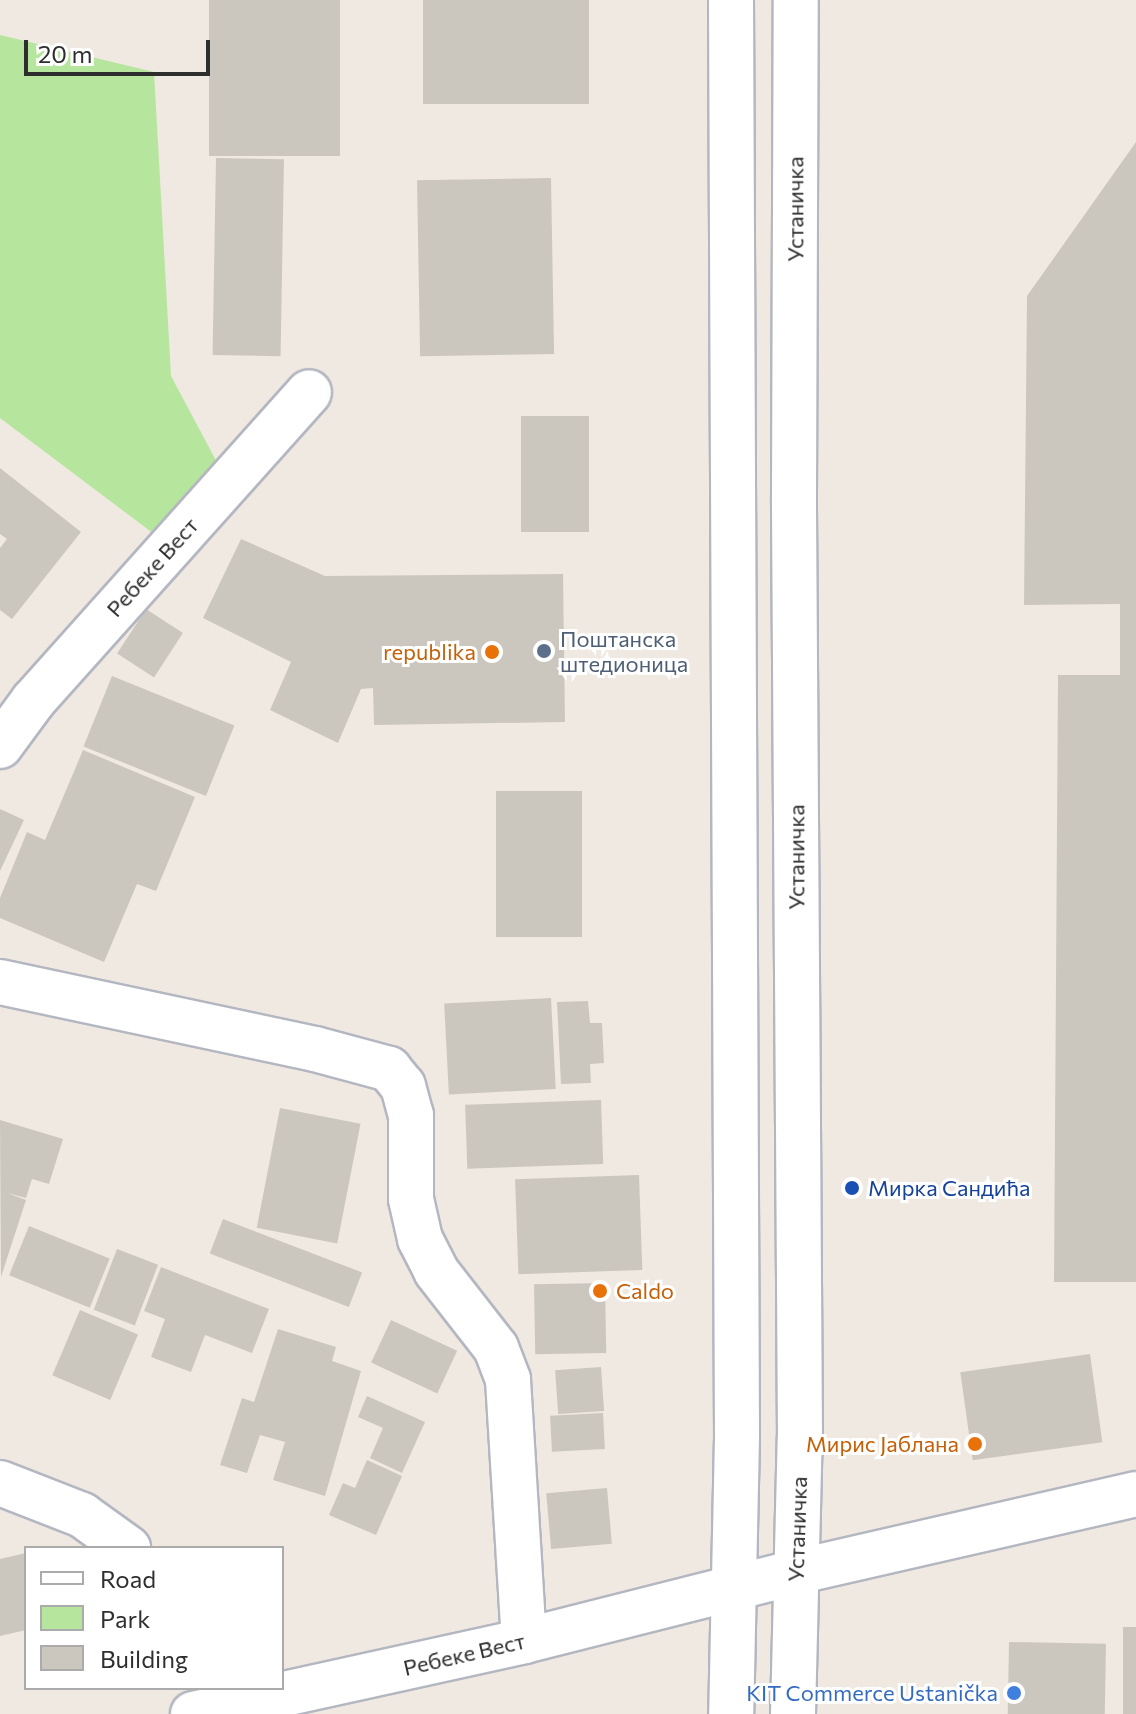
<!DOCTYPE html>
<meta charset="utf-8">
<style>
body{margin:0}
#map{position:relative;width:1136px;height:1714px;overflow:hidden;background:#efe9e1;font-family:Commissioner,sans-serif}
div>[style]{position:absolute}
.green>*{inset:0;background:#b6e59e}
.building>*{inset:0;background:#cbc7bf;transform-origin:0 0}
.roads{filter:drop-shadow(2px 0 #b4b7c1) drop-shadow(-2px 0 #b4b7c1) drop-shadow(0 2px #b4b7c1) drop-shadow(0 -2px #b4b7c1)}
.minor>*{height:44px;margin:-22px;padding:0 22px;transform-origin:22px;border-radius:22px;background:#fff}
.tertiary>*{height:44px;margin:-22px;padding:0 22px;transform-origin:22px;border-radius:22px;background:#fff}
.secondary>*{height:44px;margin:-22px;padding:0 22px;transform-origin:22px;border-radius:22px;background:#fff}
.dots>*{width:22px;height:22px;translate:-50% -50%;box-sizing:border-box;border:4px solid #fff;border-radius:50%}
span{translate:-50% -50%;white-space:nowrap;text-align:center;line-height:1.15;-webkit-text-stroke:6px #fff;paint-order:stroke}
.street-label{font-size:22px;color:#2e2e2e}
.service-label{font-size:22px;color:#4e5e75}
.left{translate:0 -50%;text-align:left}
.food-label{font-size:22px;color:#c56008}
.right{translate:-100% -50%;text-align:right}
.transit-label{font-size:22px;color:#164399}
.shop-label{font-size:22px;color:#366cbe}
.legend{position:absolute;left:24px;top:1546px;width:260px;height:144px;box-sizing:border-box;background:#fff;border:2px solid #ababab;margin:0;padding:10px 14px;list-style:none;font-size:24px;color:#2e2e2e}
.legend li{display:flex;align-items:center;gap:16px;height:40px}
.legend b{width:40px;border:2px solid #ababab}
.scale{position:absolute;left:24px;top:40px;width:186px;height:36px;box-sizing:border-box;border:4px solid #2e2e2e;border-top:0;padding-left:10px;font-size:24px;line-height:28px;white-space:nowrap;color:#2e2e2e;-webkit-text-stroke:6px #fff;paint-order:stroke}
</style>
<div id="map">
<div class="green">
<i style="clip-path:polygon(0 35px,154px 72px,171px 376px,228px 483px,170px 546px,0 418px)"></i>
</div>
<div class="building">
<i style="left:209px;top:0;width:131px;height:156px"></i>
<i style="left:423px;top:0;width:166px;height:104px"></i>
<i style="clip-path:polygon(1136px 142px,1136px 1282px,1054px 1282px,1058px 675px,1120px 675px,1120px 604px,1024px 605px,1027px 296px)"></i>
<i style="left:216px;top:158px;width:68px;height:197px;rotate:1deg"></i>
<i style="left:551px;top:178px;width:176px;height:134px;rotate:89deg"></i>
<i style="left:521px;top:416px;width:68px;height:116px"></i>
<i style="clip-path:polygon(0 468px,81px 532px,12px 619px,0 610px,0 548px,7px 539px,0 534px)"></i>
<i style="clip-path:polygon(241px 539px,325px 576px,563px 574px,565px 722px,374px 725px,373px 688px,361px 689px,338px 743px,270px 710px,291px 662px,203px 618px)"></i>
<i style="left:146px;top:609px;width:44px;height:53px;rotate:33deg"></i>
<i style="left:112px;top:676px;width:132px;height:76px;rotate:22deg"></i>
<i style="clip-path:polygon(83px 750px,195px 797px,156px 891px,137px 884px,104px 962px,0 918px,0 898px,27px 832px,45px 840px)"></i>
<i style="left:582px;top:791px;width:146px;height:86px;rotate:90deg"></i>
<i style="clip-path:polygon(0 809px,24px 820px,0 871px)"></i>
<i style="left:551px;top:998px;width:91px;height:107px;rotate:87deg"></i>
<i style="clip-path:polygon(588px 1001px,590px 1023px,602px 1023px,604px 1063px,590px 1064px,591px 1083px,561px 1084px,557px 1002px)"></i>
<i style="left:601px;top:1100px;width:64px;height:136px;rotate:88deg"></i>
<i style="left:280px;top:1108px;width:82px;height:122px;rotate:11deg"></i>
<i style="clip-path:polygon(0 1120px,63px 1139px,49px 1184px,32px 1179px,26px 1198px,7px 1193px,26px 1200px,1px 1277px)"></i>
<i style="left:639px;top:1175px;width:95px;height:124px;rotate:88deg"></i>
<i style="left:223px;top:1219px;width:149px;height:37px;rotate:21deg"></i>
<i style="left:29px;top:1226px;width:87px;height:53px;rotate:22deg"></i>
<i style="left:117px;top:1249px;width:44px;height:65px;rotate:21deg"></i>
<i style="clip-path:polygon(161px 1267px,269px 1309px,252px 1353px,205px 1335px,191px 1372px,151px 1357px,165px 1319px,144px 1311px)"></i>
<i style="left:605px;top:1283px;width:70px;height:71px;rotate:89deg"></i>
<i style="left:80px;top:1310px;width:63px;height:71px;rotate:23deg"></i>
<i style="left:391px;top:1320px;width:73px;height:47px;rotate:25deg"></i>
<i style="clip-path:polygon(278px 1329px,336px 1347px,332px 1361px,361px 1371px,325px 1496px,273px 1480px,285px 1442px,260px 1435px,247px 1473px,220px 1465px,242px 1398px,254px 1402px)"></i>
<i style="left:1090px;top:1354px;width:89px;height:131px;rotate:82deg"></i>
<i style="left:601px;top:1367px;width:44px;height:46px;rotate:86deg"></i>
<i style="clip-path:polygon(367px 1396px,425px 1422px,402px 1473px,370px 1458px,383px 1428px,358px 1417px)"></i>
<i style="left:603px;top:1413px;width:36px;height:53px;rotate:87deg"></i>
<i style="clip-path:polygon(367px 1460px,402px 1476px,376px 1535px,329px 1515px,343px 1483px,355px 1488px)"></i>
<i style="left:607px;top:1488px;width:56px;height:61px;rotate:85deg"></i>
<i style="clip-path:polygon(26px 1553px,26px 1630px,0 1636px,0 1559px)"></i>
<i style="left:1123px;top:1627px;width:13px;height:87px"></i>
<i style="left:1009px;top:1642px;width:97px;height:72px;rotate:1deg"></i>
</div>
<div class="roads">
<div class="minor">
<i style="left:0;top:746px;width:56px;rotate:-53.7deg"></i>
<i style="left:33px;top:701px;width:414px;rotate:-48.2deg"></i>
<i style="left:0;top:982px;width:322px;rotate:12deg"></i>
<i style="left:315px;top:1049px;width:77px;rotate:15.1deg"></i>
<i style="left:389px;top:1069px;width:22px;rotate:51deg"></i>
<i style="left:403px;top:1086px;width:30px;rotate:75deg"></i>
<i style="left:411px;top:1115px;width:84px;rotate:90deg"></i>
<i style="left:411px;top:1199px;width:41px;rotate:77.3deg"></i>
<i style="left:420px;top:1239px;width:36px;rotate:63deg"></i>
<i style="left:436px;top:1271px;width:98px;rotate:52.1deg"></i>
<i style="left:496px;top:1348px;width:34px;rotate:69deg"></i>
<i style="left:508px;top:1380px;width:261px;rotate:86.5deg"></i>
<i style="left:0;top:1483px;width:88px;rotate:21.3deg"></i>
<i style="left:82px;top:1515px;width:57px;rotate:35.7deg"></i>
<i style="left:193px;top:1714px;width:339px;rotate:-12.4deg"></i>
<i style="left:524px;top:1641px;width:281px;rotate:-14.2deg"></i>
</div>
<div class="tertiary">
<i style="left:796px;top:1572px;width:349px;rotate:-12.9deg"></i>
</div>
<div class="secondary">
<i style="left:731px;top:0;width:1437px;rotate:89.76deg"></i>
<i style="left:737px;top:1437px;width:277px;rotate:91.2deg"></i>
<i style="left:793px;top:1714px;width:278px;rotate:-88.6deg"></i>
<i style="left:800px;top:1436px;width:940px;rotate:-90.37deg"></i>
<i style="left:794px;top:496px;width:496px;rotate:-89.8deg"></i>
</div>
</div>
<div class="dots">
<i style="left:544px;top:651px;background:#5c6f8a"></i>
<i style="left:492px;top:652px;background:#e8710a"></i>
<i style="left:852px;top:1188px;background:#1a4fb4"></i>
<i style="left:600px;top:1291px;background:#e8710a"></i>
<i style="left:975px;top:1444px;background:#e8710a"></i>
<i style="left:1014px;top:1693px;background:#3f7fe0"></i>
</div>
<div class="street-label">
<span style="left:795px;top:209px;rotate:-90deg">Устаничка</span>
<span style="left:152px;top:567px;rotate:-48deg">Ребеке Вест</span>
<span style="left:796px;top:857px;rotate:-90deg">Устаничка</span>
<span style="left:797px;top:1529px;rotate:-88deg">Устаничка</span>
<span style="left:464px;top:1654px;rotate:-13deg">Ребеке Вест</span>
</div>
<div class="service-label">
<span class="left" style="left:560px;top:651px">Поштанска<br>штедионица</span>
</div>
<div class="food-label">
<span class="right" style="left:476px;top:652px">republika</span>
<span class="left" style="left:616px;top:1291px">Caldo</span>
<span class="right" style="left:959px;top:1444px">Мирис Јаблана</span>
</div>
<div class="transit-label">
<span class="left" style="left:868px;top:1188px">Мирка Сандића</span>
</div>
<div class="shop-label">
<span class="right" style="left:998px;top:1693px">KIT Commerce Ustanička</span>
</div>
<ul class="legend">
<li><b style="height:10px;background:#fff"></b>Road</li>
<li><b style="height:22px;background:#b6e59e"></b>Park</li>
<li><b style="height:22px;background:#cbc7bf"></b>Building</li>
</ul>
<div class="scale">20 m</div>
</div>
